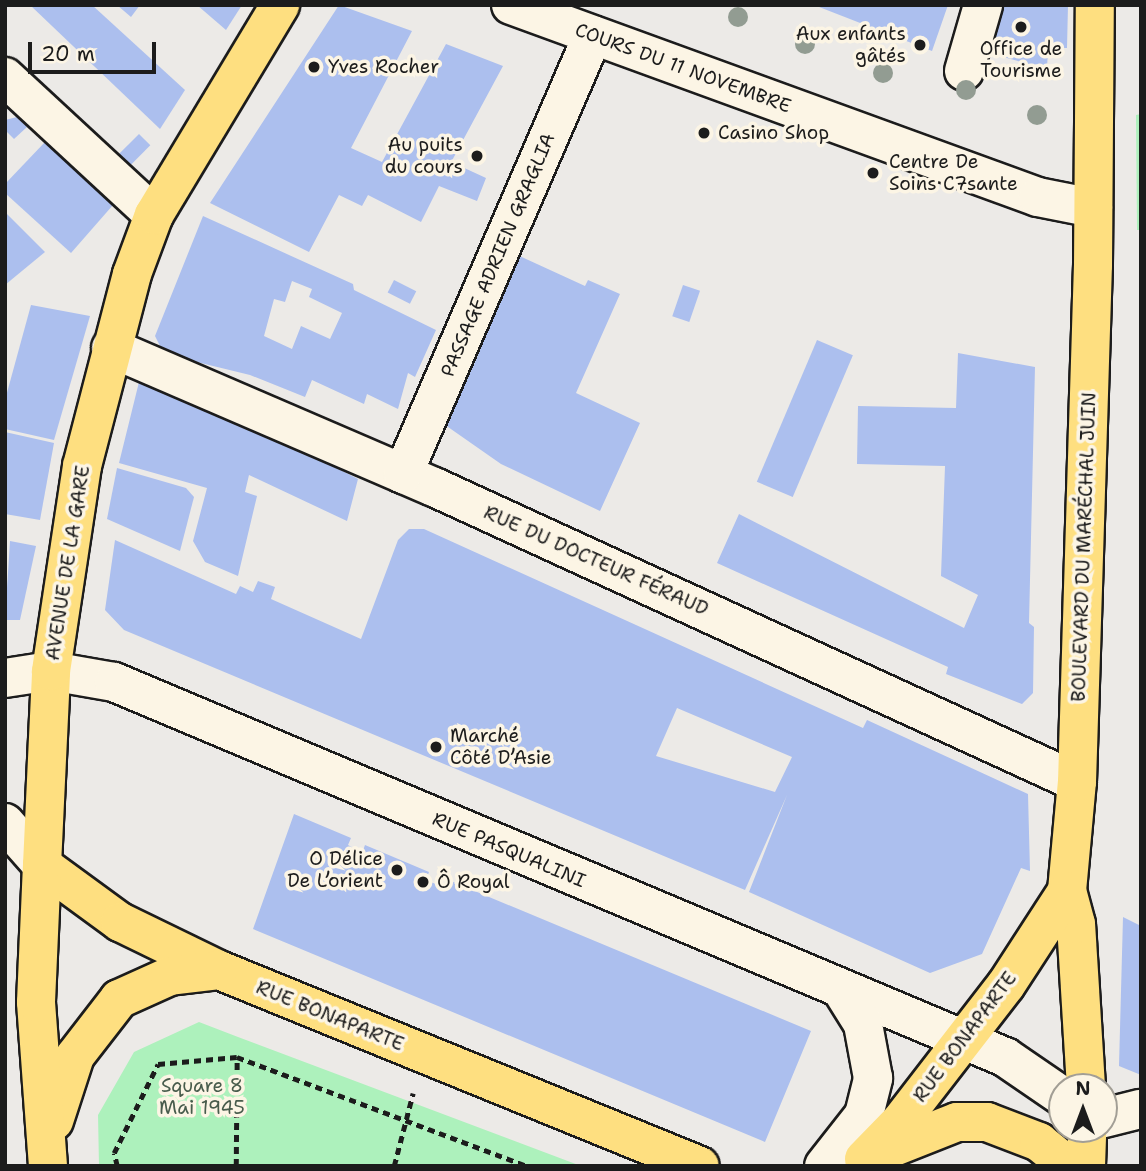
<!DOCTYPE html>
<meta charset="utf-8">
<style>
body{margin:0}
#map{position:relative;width:1146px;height:1171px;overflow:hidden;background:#eceae7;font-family:"Shantell Sans",sans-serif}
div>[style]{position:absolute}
.green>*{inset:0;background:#adf1bc}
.building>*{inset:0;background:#acbfee;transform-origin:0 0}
.path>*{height:4.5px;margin-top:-2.25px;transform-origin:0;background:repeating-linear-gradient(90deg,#1c1c1c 0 7px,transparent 0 12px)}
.roads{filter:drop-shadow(2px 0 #1c1c1c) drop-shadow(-2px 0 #1c1c1c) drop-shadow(0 2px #1c1c1c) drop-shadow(0 -2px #1c1c1c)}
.minor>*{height:38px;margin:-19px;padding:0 19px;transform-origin:19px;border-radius:19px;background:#fcf5e5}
.major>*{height:38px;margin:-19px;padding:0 19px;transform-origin:19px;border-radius:19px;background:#fedf80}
.trees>*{width:20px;height:20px;margin:-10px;border-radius:50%;background:#929c92}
.dots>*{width:19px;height:19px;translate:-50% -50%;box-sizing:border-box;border:4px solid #fcf5e5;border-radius:50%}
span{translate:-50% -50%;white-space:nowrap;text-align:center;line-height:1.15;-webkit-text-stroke:7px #fcf5e5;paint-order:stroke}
.poi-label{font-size:19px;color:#1c1c1c}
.right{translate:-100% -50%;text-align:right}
.left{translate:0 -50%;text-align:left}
.street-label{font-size:19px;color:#1c1c1c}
.park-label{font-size:19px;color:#485c4c}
.frame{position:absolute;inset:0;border:7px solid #1c1c1c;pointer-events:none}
.north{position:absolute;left:1048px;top:1073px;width:70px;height:70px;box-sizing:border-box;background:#fcf5e5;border:2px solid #a29e95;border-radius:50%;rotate:0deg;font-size:19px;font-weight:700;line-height:28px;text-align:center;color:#1c1c1c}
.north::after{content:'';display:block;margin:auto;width:24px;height:32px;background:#1c1c1c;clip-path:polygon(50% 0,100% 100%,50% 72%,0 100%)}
.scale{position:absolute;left:28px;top:42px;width:128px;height:32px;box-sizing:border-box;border:4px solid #1c1c1c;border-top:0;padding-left:9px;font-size:21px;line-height:24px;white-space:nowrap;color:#1c1c1c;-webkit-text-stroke:5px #fcf5e5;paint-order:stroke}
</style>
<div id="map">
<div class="green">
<i style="clip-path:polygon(1141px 114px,1141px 230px,1137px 230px,1136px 115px)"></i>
<i style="clip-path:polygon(199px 1022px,238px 1037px,581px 1166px,99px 1166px,98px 1115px,134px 1052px)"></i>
</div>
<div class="building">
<i style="clip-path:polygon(30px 5px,92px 5px,185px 90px,160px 129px)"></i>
<i style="clip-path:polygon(117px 5px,140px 5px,131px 17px)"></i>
<i style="clip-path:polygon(197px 5px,242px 5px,226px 30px)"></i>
<i style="clip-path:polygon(339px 5px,412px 31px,351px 148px,382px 162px,446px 44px,503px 66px,448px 168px,457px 172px,460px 166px,486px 178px,477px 201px,439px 186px,421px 222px,368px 195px,362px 206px,339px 195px,309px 252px,210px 203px)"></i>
<i style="clip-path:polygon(814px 5px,948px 5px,932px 51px)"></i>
<i style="clip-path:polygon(1001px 5px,1068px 5px,1067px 48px,1048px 48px,1047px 69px,985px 52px)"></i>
<i style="clip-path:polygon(17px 117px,27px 127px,14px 139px,5px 130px,5px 120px)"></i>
<i style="left:139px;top:134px;width:16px;height:39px;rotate:45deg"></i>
<i style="clip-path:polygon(45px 142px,113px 205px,71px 253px,5px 193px,5px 184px)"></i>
<i style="clip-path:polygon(5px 212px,45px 252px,5px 285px)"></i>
<i style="clip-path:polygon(evenodd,203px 216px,353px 284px,354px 290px,436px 330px,415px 377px,408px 373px,398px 409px,367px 394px,364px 404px,312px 380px,305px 397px,250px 375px,164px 354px,155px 336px,203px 216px,292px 281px,312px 289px,309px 297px,342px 313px,330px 339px,301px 326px,292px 349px,264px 336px,274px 299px,285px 302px,292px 281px)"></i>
<i style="clip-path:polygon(513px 253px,585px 286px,588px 280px,620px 294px,576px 393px,640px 423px,600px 511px,501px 464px,438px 420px,460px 371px,473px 367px,480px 350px,472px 345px)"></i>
<i style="left:394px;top:280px;width:25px;height:14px;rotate:27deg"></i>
<i style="left:683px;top:285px;width:18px;height:33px;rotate:19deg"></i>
<i style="clip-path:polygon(31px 305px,90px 316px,54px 440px,5px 429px,5px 400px)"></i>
<i style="left:817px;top:340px;width:39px;height:154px;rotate:23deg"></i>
<i style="clip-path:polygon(958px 353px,1035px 367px,1029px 623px,1034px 627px,1033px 693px,1022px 704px,946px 674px,948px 667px,717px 563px,739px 514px,964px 628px,978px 595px,941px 576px,945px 466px,857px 464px,858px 406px,956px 408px)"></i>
<i style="clip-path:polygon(139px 382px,239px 411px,260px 433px,261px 429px,358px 479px,347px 521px,249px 475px,245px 492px,257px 496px,238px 576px,205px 562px,193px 541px,207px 488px,119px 463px)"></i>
<i style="clip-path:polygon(5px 432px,54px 443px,40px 520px,5px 514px)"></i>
<i style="clip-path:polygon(117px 468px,186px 488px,194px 497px,180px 551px,107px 519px)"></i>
<i style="clip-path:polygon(evenodd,409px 529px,424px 529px,863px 728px,867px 720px,1028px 794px,1030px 871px,1021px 868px,982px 954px,930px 973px,749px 892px,787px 795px,745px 890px,124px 630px,105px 610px,115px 540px,236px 594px,240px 586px,253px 592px,258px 581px,275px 587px,271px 599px,361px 639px,398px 540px,409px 529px,677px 708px,792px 757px,775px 792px,656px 756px,677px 708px)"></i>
<i style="clip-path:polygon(10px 541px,36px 546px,20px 620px,5px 620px)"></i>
<i style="clip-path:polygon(294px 814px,351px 838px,348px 845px,362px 853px,365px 845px,429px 872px,426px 880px,443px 887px,446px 879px,811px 1031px,765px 1142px,253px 929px)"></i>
<i style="clip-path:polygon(1123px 917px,1141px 926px,1141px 1075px,1119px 1066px)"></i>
</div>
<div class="path">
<i style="left:117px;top:1166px;width:13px;rotate:-103deg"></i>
<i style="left:114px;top:1153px;width:99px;rotate:-63.7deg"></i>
<i style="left:158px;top:1064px;width:79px;rotate:-5.1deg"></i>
<i style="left:237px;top:1057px;width:310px;rotate:20.6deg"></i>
<i style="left:236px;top:1166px;width:109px;rotate:-89.5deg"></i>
<i style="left:394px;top:1166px;width:75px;rotate:-75.4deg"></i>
</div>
<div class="roads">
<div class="minor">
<i style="left:511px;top:5px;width:561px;rotate:20.02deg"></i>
<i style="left:1038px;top:197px;width:56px;rotate:11.3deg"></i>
<i style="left:964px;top:71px;width:69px;rotate:-73.9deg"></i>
<i style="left:5px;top:77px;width:203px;rotate:42.8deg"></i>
<i style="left:111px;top:348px;width:352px;rotate:23.3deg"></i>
<i style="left:434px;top:487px;width:707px;rotate:24.65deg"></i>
<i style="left:403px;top:474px;width:478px;rotate:-66.6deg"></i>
<i style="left:5px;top:678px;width:47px;rotate:-8.7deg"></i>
<i style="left:51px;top:671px;width:64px;rotate:9.9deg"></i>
<i style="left:114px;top:682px;width:967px;rotate:22.83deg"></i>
<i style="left:1005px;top:1057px;width:69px;rotate:34.4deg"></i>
<i style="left:5px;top:823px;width:56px;rotate:48.6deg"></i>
<i style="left:1104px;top:1118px;width:38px;rotate:-14deg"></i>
<i style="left:824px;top:1166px;width:65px;rotate:-51.9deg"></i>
<i style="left:864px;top:1115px;width:38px;rotate:-76deg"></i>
<i style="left:873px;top:1078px;width:55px;rotate:-100.5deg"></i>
<i style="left:863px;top:1024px;width:39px;rotate:-122deg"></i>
</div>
<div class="major">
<i style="left:42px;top:865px;width:97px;rotate:36.2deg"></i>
<i style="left:120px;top:922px;width:110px;rotate:25.9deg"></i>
<i style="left:219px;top:970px;width:519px;rotate:22.17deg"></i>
<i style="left:1086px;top:1087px;width:163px;rotate:-93.5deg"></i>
<i style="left:1076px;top:924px;width:34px;rotate:-105deg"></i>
<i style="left:1067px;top:891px;width:109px;rotate:-84.8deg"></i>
<i style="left:1077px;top:782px;width:517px;rotate:-88.23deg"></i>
<i style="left:1093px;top:265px;width:260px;rotate:-89.6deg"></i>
<i style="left:54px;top:1121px;width:68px;rotate:-72.1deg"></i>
<i style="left:75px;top:1056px;width:72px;rotate:-52.3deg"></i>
<i style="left:119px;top:999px;width:56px;rotate:-24.3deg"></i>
<i style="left:170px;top:976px;width:49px;rotate:-7deg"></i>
<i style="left:876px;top:1154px;width:87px;rotate:-21.6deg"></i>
<i style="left:957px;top:1122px;width:30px"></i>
<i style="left:987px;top:1122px;width:56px;rotate:21deg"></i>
<i style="left:1039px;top:1142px;width:38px;rotate:39deg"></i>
<i style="left:864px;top:1159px;width:52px;rotate:-45.8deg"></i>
<i style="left:900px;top:1122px;width:173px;rotate:-52.3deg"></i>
<i style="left:1006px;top:985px;width:112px;rotate:-57deg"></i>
<i style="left:48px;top:1166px;width:164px;rotate:-94.2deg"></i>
<i style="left:36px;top:1002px;width:137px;rotate:-87.5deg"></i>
<i style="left:42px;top:865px;width:194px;rotate:-87.3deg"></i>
<i style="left:51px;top:671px;width:207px;rotate:-81.4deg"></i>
<i style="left:82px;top:466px;width:198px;rotate:-75.4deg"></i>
<i style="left:132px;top:274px;width:63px;rotate:-69.6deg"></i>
<i style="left:154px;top:215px;width:245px;rotate:-59deg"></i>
<i style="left:1086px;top:1166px;width:37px;rotate:-88deg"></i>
</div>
</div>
<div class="trees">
<i style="left:738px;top:17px"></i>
<i style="left:805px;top:44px"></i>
<i style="left:883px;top:73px"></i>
<i style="left:966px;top:90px"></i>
<i style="left:1037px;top:115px"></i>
</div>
<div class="dots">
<i style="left:1021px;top:27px;background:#1c1c1c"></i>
<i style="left:920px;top:45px;background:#1c1c1c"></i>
<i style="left:314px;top:67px;background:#1c1c1c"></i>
<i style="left:704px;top:133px;background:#1c1c1c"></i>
<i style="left:477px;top:156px;background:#1c1c1c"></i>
<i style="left:873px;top:173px;background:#1c1c1c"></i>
<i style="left:436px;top:747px;background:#1c1c1c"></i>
<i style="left:397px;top:870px;background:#1c1c1c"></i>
<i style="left:423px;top:882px;background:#1c1c1c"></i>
</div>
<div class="poi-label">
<span class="right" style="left:906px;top:45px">Aux enfants<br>gâtés</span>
<span style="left:1021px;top:60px">Office de<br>Tourisme</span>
<span class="left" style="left:328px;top:67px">Yves Rocher</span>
<span class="left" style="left:718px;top:133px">Casino Shop</span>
<span class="right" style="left:463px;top:156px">Au puits<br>du cours</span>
<span class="left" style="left:889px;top:173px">Centre De<br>Soins C7sante</span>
<span class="left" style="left:450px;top:747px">Marché<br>Côté D’Asie</span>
<span class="right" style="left:383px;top:870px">O Délice<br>De L’orient</span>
<span class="left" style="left:437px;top:882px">Ô Royal</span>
</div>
<div class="street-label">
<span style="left:683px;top:68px;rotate:20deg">COURS DU 11 NOVEMBRE</span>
<span style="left:498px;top:255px;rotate:-67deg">PASSAGE ADRIEN GRAGLIA</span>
<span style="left:1084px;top:547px;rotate:-88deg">BOULEVARD DU MARÉCHAL JUIN</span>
<span style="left:596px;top:561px;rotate:24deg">RUE DU DOCTEUR FÉRAUD</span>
<span style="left:68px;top:563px;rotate:-81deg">AVENUE DE LA GARE</span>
<span style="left:509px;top:850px;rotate:23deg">RUE PASQUALINI</span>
<span style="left:330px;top:1016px;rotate:22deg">RUE BONAPARTE</span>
<span style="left:965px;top:1037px;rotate:-53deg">RUE BONAPARTE</span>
</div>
<div class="park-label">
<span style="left:202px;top:1097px">Square 8<br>Mai 1945</span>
</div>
<div class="frame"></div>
<div class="north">N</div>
<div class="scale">20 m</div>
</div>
